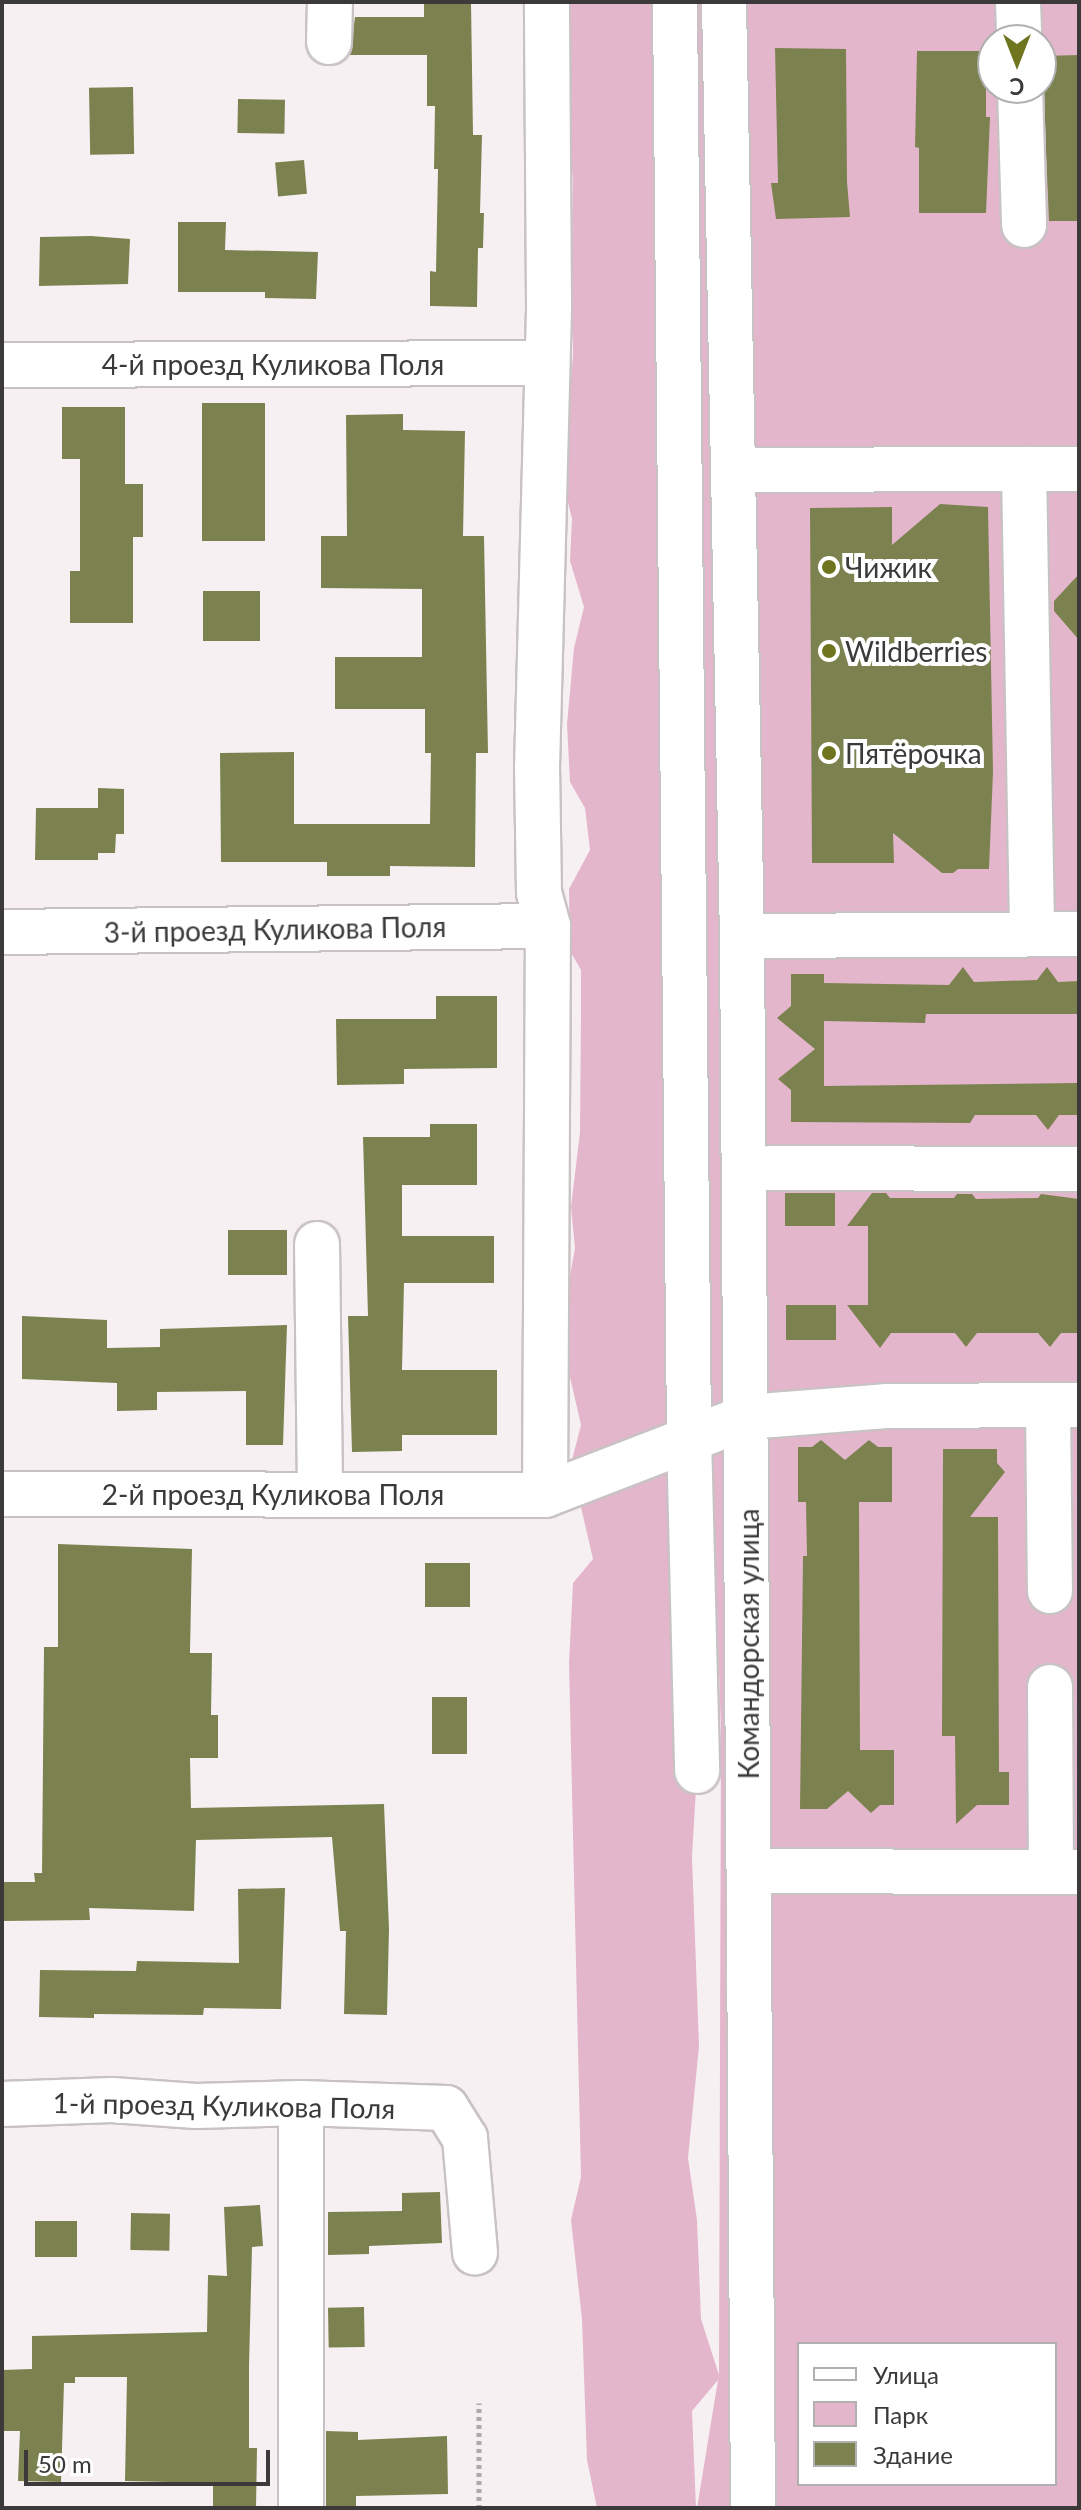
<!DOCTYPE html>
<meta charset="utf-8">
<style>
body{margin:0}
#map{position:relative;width:1081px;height:2510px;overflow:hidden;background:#f7f0f3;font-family:Lato,sans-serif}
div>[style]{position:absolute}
.green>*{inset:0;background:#e3b6cb}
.building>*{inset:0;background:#7c824f;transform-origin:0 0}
.path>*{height:5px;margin-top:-2.5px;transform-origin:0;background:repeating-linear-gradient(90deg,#aca7a9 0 4px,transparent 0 8px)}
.roads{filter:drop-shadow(2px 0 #c9c2c5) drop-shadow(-2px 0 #c9c2c5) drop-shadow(0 2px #c9c2c5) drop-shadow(0 -2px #c9c2c5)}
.minor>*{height:44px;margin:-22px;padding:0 22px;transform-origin:22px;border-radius:22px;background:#fff}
.dots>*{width:22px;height:22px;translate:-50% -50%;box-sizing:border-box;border:4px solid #fff;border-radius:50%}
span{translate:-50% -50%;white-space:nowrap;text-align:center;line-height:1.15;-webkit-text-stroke:8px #fff;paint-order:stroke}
.street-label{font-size:28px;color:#3c393a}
.poi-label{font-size:28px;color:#3c393a}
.left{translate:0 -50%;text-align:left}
.frame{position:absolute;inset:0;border:4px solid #3c393a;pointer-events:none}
.legend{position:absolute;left:797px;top:2342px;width:260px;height:144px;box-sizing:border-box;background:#fff;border:2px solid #b1b0b0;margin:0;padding:10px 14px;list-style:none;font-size:24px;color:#3c393a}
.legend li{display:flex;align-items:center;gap:16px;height:40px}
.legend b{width:40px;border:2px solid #b1b0b0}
.north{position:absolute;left:977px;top:24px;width:80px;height:80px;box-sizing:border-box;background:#fff;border:2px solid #b1b0b0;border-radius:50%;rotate:180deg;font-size:22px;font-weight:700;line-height:32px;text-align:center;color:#3c393a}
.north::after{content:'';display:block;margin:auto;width:28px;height:36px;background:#6f751e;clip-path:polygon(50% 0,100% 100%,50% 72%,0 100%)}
.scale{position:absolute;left:24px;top:2450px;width:246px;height:36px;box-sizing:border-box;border:4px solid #3c393a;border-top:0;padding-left:10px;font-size:24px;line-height:28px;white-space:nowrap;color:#3c393a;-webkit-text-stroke:6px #fff;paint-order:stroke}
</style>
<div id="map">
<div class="green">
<i style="clip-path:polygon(evenodd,568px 2px,1079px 2px,1079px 2508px,697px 2508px,718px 2380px,692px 2411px,696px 2508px,597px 2508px,587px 2460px,582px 2319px,571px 2220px,581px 2177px,569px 1663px,573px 1583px,593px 1559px,571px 1464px,581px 1425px,567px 1364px,567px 1293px,575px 1248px,571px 1207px,580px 1132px,581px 1015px,581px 970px,570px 951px,569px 889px,590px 850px,585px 808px,570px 782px,567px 724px,574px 648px,584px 607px,570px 561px,572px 519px,562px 477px,573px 356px,573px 179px,565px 102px,568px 2px,993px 40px,1041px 40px,1041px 88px,993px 88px,993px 40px,568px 2px,684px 555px,721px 1734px,719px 2375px,701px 2319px,697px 2220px,688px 2158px,699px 2046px,692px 1857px,697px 1771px,684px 555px,568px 2px,799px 2344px,1055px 2344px,1055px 2484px,799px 2484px,799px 2344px)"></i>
</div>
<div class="building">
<i style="clip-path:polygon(424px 2px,471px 2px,473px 135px,482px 135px,480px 213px,484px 213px,483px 248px,478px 248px,477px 307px,430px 306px,430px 271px,436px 272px,438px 169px,434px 169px,435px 106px,427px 106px,427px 55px,350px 55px,355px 17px,424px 17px)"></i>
<i style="clip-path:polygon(775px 48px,846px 49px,847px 182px,850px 217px,776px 219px,771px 183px,778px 183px)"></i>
<i style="clip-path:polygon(917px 51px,986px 51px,986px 117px,990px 117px,986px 213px,919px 213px,919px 148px,915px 147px)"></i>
<i style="clip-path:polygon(1079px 55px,1079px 221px,1049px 221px,1042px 56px)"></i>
<i style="left:133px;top:87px;width:67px;height:44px;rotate:89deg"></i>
<i style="left:238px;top:99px;width:47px;height:34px;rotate:1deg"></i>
<i style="left:304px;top:160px;width:34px;height:29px;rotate:85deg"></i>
<i style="clip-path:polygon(178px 222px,226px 222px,225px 250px,318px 252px,316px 299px,265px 298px,265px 292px,178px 292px)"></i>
<i style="clip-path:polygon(91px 236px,130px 239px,128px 284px,39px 286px,40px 237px)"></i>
<i style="left:202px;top:403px;width:63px;height:138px"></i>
<i style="clip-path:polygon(62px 407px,125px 407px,125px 484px,143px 484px,143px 537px,133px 537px,133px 623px,70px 623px,70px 571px,80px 571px,80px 459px,62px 459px)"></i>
<i style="clip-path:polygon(403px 414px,403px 430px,465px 431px,463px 536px,484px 536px,488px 753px,476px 753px,475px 867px,390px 866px,390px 876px,327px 876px,327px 862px,221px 862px,220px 753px,294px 752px,294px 824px,430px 824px,431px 753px,425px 753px,425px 709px,335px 709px,335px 657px,422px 657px,422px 589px,321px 588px,321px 536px,347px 536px,346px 415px)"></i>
<i style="clip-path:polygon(940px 504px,988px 507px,993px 772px,989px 869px,958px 869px,953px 873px,942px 873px,893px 833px,894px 863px,812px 863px,810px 508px,892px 507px,892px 545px)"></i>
<i style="clip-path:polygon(1079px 574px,1079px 640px,1054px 611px,1054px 601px)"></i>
<i style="left:203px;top:591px;width:57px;height:50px"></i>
<i style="clip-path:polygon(98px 788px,124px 789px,124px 834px,116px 834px,115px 853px,98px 853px,98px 860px,35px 860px,36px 808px,98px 808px)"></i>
<i style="clip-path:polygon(963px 967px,974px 982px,1037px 980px,1047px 967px,1058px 982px,1079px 981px,1079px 1014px,926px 1014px,925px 1023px,824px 1021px,824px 1086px,1079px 1083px,1079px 1115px,1059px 1115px,1048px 1130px,1036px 1115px,975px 1115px,970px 1123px,791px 1122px,791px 1090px,778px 1079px,815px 1049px,777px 1018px,791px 1006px,791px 974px,824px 974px,824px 983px,949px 985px)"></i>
<i style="clip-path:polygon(436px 996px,497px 996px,497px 1068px,404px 1069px,404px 1084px,337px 1085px,336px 1019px,436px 1019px)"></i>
<i style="clip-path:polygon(430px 1124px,477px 1124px,477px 1185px,402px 1185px,402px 1236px,494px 1236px,494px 1283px,404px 1283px,402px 1370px,497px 1370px,497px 1435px,402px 1435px,402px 1451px,352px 1452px,348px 1316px,368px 1316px,363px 1137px,430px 1137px)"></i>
<i style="left:785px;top:1193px;width:50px;height:33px"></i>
<i style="clip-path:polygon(872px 1193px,886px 1193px,890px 1198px,954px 1198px,957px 1194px,972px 1194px,976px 1199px,1038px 1198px,1041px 1194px,1079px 1199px,1079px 1333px,1061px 1333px,1050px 1347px,1038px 1333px,977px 1333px,966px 1347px,955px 1333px,891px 1333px,880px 1348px,847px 1305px,868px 1305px,868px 1226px,847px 1226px)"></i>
<i style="left:228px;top:1230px;width:59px;height:45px"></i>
<i style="left:786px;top:1305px;width:50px;height:35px"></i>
<i style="clip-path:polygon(22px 1316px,107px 1320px,107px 1348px,160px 1347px,160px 1329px,287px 1325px,283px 1445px,246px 1445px,246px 1391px,157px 1392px,157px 1410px,117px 1411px,117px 1383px,22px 1379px)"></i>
<i style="clip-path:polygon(821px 1440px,845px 1460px,869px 1440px,878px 1447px,892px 1447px,892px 1502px,859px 1502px,860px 1750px,894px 1750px,894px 1805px,880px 1805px,871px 1813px,848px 1791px,827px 1809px,800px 1809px,803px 1556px,807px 1556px,806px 1502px,798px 1502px,798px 1447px,812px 1447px)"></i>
<i style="clip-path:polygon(943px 1449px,997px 1449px,997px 1463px,1005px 1472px,970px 1517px,998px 1517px,999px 1772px,1009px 1772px,1009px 1805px,977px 1805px,956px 1824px,955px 1736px,942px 1736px)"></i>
<i style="clip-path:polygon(58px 1544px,192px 1549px,190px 1653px,212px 1653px,211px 1715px,218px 1715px,218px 1758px,190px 1758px,191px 1808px,384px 1804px,389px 1929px,387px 2015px,344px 2014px,346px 1931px,340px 1931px,332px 1837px,196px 1840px,194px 1911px,89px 1908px,90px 1920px,2px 1921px,2px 1882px,35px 1882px,34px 1873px,42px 1873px,44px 1647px,58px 1647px)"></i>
<i style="left:425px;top:1563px;width:45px;height:44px"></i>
<i style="left:432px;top:1697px;width:35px;height:57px"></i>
<i style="clip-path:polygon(285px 1888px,281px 2009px,204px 2008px,203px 2015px,94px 2014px,94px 2018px,39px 2017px,40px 1970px,136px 1971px,137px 1961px,239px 1963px,238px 1889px)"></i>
<i style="clip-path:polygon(440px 2192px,442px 2243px,369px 2246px,369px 2254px,328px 2255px,328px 2212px,402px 2211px,402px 2193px)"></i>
<i style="clip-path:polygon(260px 2205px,263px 2246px,252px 2247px,249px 2367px,249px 2448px,257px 2448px,256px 2508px,213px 2508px,213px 2483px,125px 2481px,127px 2377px,75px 2377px,75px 2383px,64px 2383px,61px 2482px,18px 2481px,20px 2431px,2px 2431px,2px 2370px,32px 2369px,32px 2336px,207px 2332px,208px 2275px,227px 2276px,224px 2207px)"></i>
<i style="left:131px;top:2213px;width:39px;height:37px;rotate:1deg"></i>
<i style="left:35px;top:2221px;width:42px;height:36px"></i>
<i style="left:364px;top:2307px;width:40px;height:36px;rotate:89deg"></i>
<i style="clip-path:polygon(326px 2431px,358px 2432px,358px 2440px,447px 2436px,448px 2494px,356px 2496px,356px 2508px,326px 2508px)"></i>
</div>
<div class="path">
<i style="left:479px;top:2508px;width:105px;rotate:-90deg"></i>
</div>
<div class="roads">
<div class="minor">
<i style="left:675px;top:2px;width:1434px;rotate:89.44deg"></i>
<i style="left:689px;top:1436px;width:335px;rotate:88.6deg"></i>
<i style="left:724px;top:2px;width:934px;rotate:88.9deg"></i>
<i style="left:742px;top:936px;width:1572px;rotate:89.6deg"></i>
<i style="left:1018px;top:2px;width:38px;rotate:88deg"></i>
<i style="left:329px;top:42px;width:40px;rotate:-88.6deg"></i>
<i style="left:1020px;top:88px;width:137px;rotate:88.3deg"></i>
<i style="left:2px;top:365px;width:543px;rotate:-0.21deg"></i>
<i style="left:1024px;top:469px;width:465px;rotate:89deg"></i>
<i style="left:735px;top:470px;width:344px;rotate:-0.2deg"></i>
<i style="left:2px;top:932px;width:546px;rotate:-0.63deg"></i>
<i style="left:742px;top:936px;width:337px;rotate:-0.3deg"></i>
<i style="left:769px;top:1168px;width:310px;rotate:0.2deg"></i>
<i style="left:317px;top:1244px;width:250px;rotate:89.3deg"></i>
<i style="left:1048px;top:1405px;width:186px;rotate:89.4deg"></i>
<i style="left:2px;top:1494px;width:543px;rotate:0.11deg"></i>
<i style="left:545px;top:1495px;width:217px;rotate:-21.1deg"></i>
<i style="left:747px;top:1417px;width:139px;rotate:-4.5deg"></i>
<i style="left:886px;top:1406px;width:193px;rotate:-0.3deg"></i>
<i style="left:545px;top:1495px;width:569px;rotate:-89.7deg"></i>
<i style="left:548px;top:926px;width:34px;rotate:-105deg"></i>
<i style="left:539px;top:893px;width:125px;rotate:-90.9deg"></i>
<i style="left:537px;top:768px;width:464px;rotate:-88.5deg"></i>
<i style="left:549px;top:304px;width:302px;rotate:-90.4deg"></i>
<i style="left:1050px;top:1687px;width:185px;rotate:89.7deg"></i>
<i style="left:749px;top:1871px;width:330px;rotate:0.2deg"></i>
<i style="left:301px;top:2103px;width:405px;rotate:90deg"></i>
<i style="left:2px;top:2104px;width:110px;rotate:-2.1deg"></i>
<i style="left:112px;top:2100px;width:84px;rotate:4.1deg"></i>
<i style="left:196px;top:2106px;width:105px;rotate:-1.6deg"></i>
<i style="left:301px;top:2103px;width:145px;rotate:2deg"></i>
<i style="left:446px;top:2108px;width:36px;rotate:58deg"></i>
<i style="left:465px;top:2138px;width:115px;rotate:85deg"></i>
</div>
</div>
<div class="dots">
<i style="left:829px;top:567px;background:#6f751e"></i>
<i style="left:829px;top:651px;background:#6f751e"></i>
<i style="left:829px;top:753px;background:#6f751e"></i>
</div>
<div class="street-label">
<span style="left:273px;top:364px">4-й проезд Куликова Поля</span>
<span style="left:275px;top:929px;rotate:-1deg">3-й проезд Куликова Поля</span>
<span style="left:273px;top:1494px">2-й проезд Куликова Поля</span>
<span style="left:748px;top:1644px;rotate:-90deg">Командорская улица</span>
<span style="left:224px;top:2105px;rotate:1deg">1-й проезд Куликова Поля</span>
</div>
<div class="poi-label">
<span class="left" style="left:845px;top:567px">Чижик</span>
<span class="left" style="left:845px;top:651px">Wildberries</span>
<span class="left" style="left:845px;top:753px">Пятёрочка</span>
</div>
<div class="frame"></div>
<ul class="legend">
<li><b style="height:10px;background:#fff"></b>Улица</li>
<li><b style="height:22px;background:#e3b6cb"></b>Парк</li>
<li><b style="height:22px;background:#7c824f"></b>Здание</li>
</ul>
<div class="north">С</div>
<div class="scale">50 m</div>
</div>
